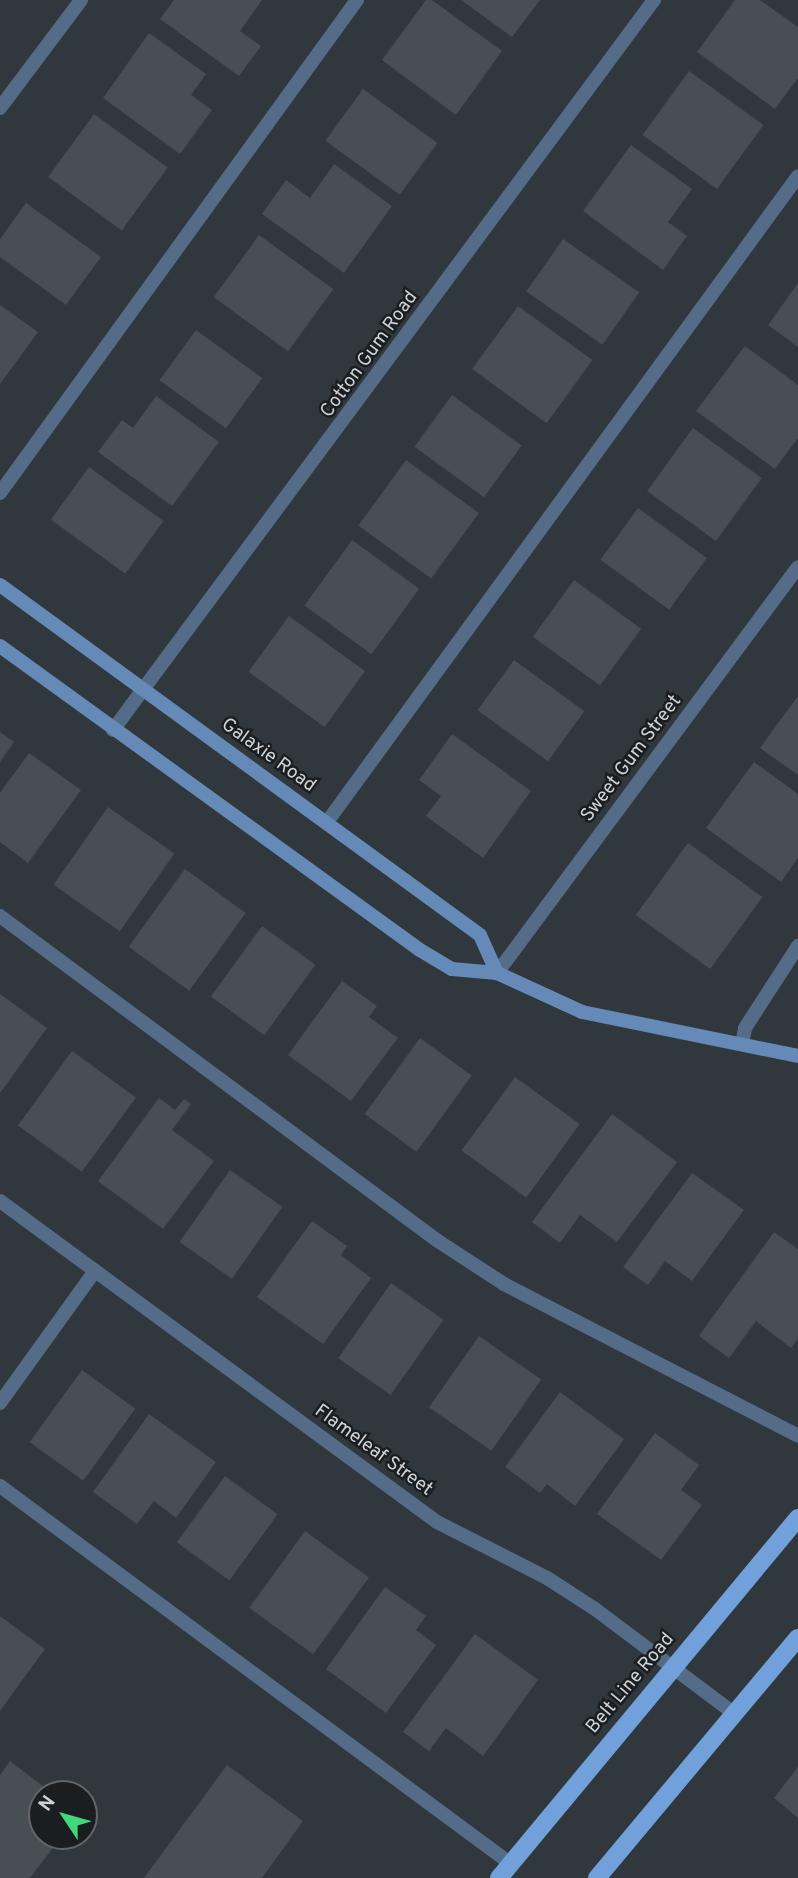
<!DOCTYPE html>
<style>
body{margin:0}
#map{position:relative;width:798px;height:1878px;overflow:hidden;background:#30373d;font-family:Overpass,sans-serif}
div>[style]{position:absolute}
.building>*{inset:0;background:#474f55;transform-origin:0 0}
.lane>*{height:14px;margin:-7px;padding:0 7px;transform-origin:7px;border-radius:7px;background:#556c89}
.street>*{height:14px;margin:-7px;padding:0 7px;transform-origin:7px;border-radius:7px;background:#556c89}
.secondary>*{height:14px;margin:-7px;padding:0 7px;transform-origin:7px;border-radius:7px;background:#658ab7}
.primary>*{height:18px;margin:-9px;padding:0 9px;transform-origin:9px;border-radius:9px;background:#71a0da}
span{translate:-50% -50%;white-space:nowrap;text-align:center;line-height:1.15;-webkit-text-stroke:5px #1b1e21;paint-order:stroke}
.street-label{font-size:19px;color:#ced3d7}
.north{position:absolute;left:28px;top:1780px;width:70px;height:70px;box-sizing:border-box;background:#1b1e21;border:2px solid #63666a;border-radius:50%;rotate:306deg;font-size:19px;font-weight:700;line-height:28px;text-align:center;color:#ced3d7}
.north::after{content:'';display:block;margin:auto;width:24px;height:32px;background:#43d77b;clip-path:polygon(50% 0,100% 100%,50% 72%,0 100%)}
</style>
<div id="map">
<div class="building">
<i style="clip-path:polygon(174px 0,262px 0,240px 31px,261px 46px,239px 76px,160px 19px)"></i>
<i style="clip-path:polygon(426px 0,432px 0,502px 51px,456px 115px,382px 60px)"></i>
<i style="clip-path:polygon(461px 0,540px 0,512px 37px)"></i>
<i style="clip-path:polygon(735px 0,760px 0,798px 27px,798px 78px,775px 109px,697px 52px)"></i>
<i style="clip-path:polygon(149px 33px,206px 74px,191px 95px,212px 110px,180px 154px,103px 98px)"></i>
<i style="left:689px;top:71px;width:92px;height:79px;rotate:36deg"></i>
<i style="left:363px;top:89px;width:92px;height:64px;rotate:36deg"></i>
<i style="left:94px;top:114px;width:91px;height:78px;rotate:36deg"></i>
<i style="clip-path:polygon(631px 145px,692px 189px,668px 222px,687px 236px,663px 270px,583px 211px)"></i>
<i style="clip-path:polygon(334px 164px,392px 206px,344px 273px,262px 214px,286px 180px,310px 198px)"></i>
<i style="clip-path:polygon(26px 203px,101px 257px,66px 305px,0 257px,0 239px)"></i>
<i style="left:259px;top:235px;width:92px;height:77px;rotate:36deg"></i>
<i style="left:563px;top:239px;width:93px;height:64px;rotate:35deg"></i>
<i style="clip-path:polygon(798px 283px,798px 347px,768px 325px)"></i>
<i style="clip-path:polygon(0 305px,38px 332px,0 384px)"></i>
<i style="left:518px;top:306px;width:92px;height:78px;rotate:36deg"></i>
<i style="left:196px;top:330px;width:82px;height:62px;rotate:36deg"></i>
<i style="clip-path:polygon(745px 346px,798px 385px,798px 438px,775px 469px,696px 411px)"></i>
<i style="left:452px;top:395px;width:86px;height:64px;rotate:36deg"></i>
<i style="clip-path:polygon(156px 396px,219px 442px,172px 506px,98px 452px,122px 420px,133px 428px)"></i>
<i style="left:693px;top:428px;width:85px;height:78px;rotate:36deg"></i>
<i style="left:406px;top:460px;width:90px;height:81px;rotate:36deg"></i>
<i style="left:89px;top:467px;width:92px;height:65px;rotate:36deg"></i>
<i style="left:638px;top:508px;width:85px;height:64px;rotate:36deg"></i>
<i style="left:352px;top:540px;width:83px;height:81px;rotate:36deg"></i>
<i style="left:574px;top:580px;width:83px;height:70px;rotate:36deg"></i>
<i style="left:289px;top:616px;width:94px;height:69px;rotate:36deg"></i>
<i style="left:514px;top:660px;width:87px;height:62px;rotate:36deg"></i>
<i style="clip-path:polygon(798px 696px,798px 775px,760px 748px)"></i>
<i style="clip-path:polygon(0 732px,14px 742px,0 762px)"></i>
<i style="clip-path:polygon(452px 734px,531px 791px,483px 858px,426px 816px,441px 796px,419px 780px)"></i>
<i style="clip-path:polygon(29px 753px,81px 790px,28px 863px,0 842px,0 793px)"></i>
<i style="clip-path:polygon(754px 762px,798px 794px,798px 858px,781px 882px,706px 828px)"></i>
<i style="left:108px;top:807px;width:81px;height:95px;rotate:35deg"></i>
<i style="left:688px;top:843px;width:92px;height:89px;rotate:36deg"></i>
<i style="left:185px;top:869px;width:75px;height:96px;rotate:36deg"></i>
<i style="left:262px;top:926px;width:66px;height:87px;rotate:36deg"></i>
<i style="clip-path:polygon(342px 981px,377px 1006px,369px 1017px,398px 1038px,351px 1101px,288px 1055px)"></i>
<i style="clip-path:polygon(0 994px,47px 1028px,0 1093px)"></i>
<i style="left:420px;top:1038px;width:64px;height:94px;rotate:36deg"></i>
<i style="left:72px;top:1051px;width:79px;height:92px;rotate:36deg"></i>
<i style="left:515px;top:1077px;width:80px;height:91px;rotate:36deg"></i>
<i style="clip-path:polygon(159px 1098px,175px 1110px,184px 1099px,191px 1104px,172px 1130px,214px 1161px,163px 1229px,98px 1181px)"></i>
<i style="clip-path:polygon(612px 1114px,677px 1162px,617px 1242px,580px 1215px,560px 1243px,532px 1222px)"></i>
<i style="left:230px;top:1170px;width:64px;height:88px;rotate:35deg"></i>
<i style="clip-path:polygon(692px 1173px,744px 1210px,692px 1281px,665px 1261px,648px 1285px,623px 1267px)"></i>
<i style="clip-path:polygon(312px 1221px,347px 1246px,341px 1255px,371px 1278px,323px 1344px,257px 1297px)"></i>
<i style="clip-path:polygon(774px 1232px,798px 1249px,798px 1339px,791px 1348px,756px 1321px,729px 1358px,699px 1336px)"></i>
<i style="left:391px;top:1283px;width:64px;height:92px;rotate:35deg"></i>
<i style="left:479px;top:1336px;width:76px;height:87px;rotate:35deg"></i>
<i style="left:82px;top:1370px;width:66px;height:89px;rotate:36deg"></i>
<i style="clip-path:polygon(560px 1392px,624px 1439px,575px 1506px,547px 1484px,540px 1493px,505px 1467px)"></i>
<i style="clip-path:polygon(149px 1414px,216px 1462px,176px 1518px,154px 1501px,137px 1524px,93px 1492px)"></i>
<i style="clip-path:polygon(655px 1433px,699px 1465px,681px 1490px,702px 1505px,661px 1560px,597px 1514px)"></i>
<i style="left:225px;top:1476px;width:65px;height:82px;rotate:36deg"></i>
<i style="left:305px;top:1531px;width:79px;height:95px;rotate:36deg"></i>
<i style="clip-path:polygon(385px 1587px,426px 1616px,416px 1630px,436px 1645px,386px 1713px,326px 1669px)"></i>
<i style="clip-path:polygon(0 1616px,45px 1649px,0 1711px)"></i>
<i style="clip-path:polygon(475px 1634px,538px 1680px,483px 1756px,446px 1728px,429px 1751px,403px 1732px)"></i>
<i style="clip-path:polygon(10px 1761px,53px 1794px,42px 1794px,42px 1836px,62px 1836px,30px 1878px,0 1878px,0 1775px)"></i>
<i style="clip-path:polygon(227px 1765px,303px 1821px,262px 1878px,144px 1878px)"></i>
<i style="clip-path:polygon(798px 1767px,798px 1818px,774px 1798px)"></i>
</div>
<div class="lane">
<i style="left:0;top:493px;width:609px;rotate:-54.09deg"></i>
<i style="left:327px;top:822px;width:799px;rotate:-53.9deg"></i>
<i style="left:0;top:916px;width:545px;rotate:36.58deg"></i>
<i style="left:438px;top:1241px;width:79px;rotate:33.1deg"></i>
<i style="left:504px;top:1284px;width:331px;rotate:27.3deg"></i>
<i style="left:742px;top:1044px;width:16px;rotate:-79deg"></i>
<i style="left:745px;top:1028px;width:98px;rotate:-57.1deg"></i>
<i style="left:0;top:1403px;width:163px;rotate:-54.3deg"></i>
<i style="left:0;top:1486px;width:636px;rotate:36.49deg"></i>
</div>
<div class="street">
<i style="left:0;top:108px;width:135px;rotate:-53.1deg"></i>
<i style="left:113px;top:730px;width:909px;rotate:-53.46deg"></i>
<i style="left:497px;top:973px;width:505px;rotate:-53.45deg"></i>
<i style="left:0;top:1201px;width:542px;rotate:36.3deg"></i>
<i style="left:437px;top:1522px;width:123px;rotate:27deg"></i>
<i style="left:547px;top:1578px;width:57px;rotate:32.9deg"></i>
<i style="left:595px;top:1609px;width:175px;rotate:36.9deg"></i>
</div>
<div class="secondary">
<i style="left:0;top:585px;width:594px;rotate:36.1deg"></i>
<i style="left:480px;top:935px;width:42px;rotate:65.9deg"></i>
<i style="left:0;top:646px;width:518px;rotate:35.9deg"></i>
<i style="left:420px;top:950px;width:37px;rotate:31deg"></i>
<i style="left:452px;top:969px;width:45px;rotate:5.1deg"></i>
<i style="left:497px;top:973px;width:94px;rotate:24.6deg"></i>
<i style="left:582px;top:1012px;width:220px;rotate:11.5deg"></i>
</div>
<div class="primary">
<i style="left:499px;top:1878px;width:468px;rotate:-50.3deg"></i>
<i style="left:597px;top:1878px;width:313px;rotate:-50.1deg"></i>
</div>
<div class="street-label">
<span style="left:370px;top:355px;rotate:-54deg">Cotton Gum Road</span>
<span style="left:268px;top:756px;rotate:36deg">Galaxie Road</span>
<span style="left:632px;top:759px;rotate:-53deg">Sweet Gum Street</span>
<span style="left:373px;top:1451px;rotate:36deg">Flameleaf Street</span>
<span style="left:631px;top:1684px;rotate:-50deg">Belt Line Road</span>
</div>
<div class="north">N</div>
</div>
